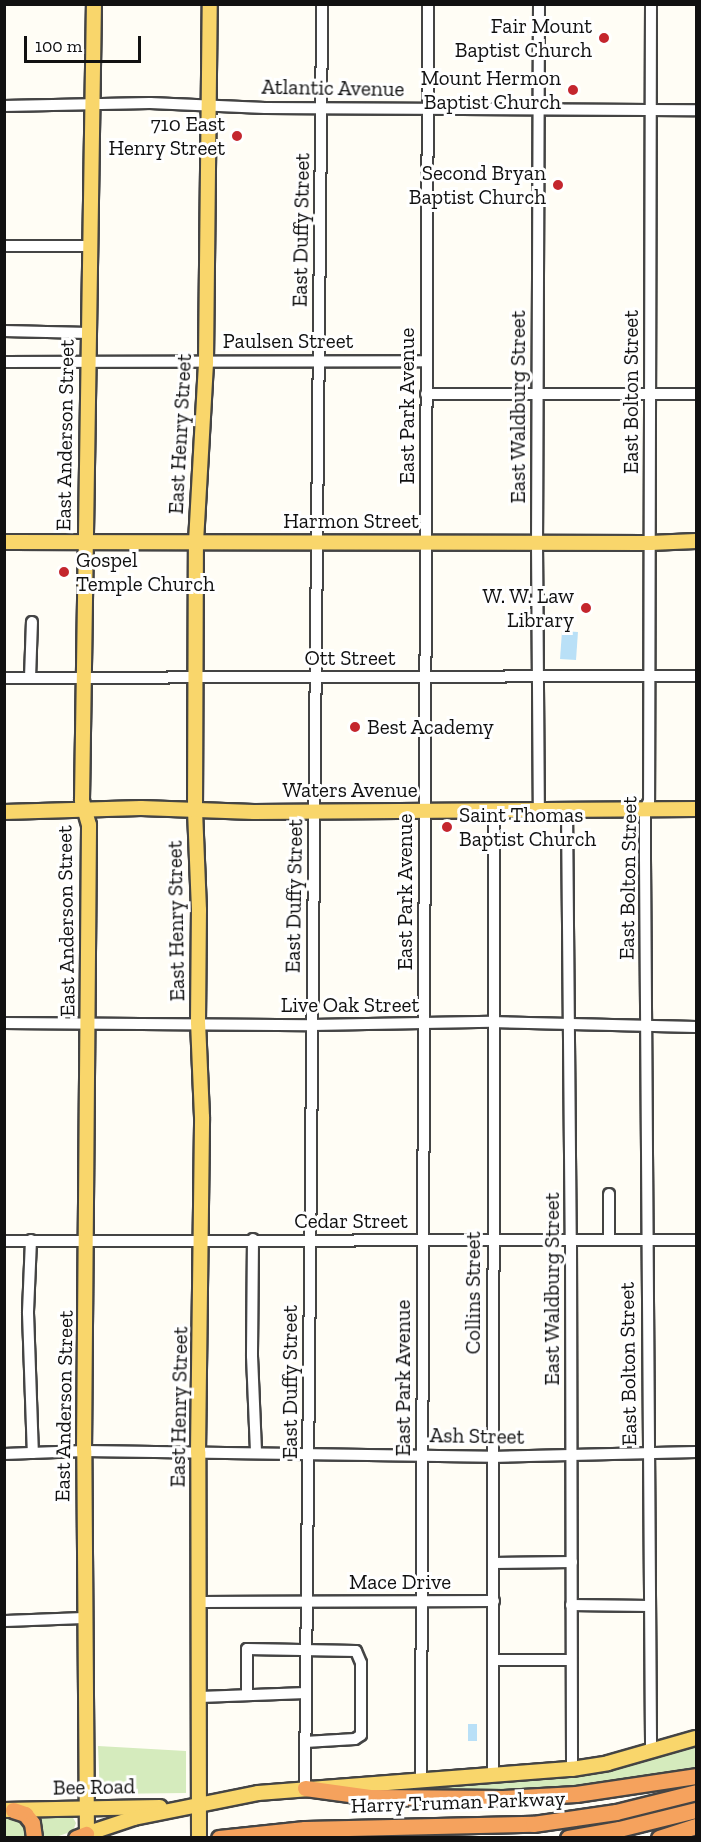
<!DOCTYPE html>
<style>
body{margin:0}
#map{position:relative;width:701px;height:1842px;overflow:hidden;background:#fffdf5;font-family:"Zilla Slab",serif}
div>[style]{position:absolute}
.green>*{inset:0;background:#d5ebbd}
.water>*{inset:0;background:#b9e0f7;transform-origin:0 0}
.roads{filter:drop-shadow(2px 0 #444) drop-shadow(-2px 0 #444) drop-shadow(0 2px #444) drop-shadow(0 -2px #444)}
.minor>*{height:10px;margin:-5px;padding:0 5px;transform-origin:5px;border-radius:5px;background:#fff}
.major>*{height:14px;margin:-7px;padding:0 7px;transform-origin:7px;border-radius:7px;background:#f9d66b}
.highway>*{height:15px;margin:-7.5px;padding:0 7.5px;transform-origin:7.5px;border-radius:7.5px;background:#f5a25d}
.dots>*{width:16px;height:16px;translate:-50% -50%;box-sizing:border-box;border:3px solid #fff;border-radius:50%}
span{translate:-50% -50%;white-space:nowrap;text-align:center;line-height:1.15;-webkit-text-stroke:6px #fff;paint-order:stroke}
.poi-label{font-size:21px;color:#111}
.right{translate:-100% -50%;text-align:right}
.left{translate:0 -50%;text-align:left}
.street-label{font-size:21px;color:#111}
.frame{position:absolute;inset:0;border:6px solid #111;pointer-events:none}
.scale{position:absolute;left:24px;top:36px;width:117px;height:27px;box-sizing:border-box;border:3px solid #111;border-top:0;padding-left:8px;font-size:18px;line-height:21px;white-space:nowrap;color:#111;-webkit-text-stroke:4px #fff;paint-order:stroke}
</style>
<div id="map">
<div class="green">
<i style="clip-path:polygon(696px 1745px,696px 1767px,575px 1787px,457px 1792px,389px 1788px,611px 1767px)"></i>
<i style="clip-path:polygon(98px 1746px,186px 1751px,186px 1793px,100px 1794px)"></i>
<i style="clip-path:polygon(37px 1816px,72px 1816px,76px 1823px,73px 1831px,56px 1837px,40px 1837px)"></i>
<i style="clip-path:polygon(4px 1817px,16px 1817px,23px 1821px,32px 1837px,5px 1837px)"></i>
</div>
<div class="water">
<i style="left:562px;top:631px;width:16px;height:28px;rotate:4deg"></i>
<i style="left:468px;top:1724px;width:9px;height:17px"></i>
</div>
<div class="roads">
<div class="minor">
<i style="left:539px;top:4px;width:539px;rotate:90.21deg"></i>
<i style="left:537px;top:543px;width:267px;rotate:89.6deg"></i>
<i style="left:651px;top:4px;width:797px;rotate:90.14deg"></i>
<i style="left:649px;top:801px;width:9px;rotate:117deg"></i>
<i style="left:645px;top:809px;width:50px;rotate:90deg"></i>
<i style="left:645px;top:859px;width:892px;rotate:89.61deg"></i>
<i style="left:4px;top:106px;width:146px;rotate:-1.2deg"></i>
<i style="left:150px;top:103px;width:115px;rotate:2.5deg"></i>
<i style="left:265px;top:108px;width:431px;rotate:0.3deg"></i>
<i style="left:4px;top:246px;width:86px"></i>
<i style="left:4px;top:331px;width:85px;rotate:1.3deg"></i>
<i style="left:4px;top:362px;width:423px;rotate:-0.1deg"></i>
<i style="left:426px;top:394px;width:270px"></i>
<i style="left:4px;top:678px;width:692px;rotate:-0.17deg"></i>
<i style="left:30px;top:678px;width:56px;rotate:-88deg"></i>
<i style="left:567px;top:810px;width:431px;rotate:89.5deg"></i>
<i style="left:571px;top:1241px;width:528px;rotate:89.89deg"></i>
<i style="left:4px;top:1023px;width:308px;rotate:0.4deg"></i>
<i style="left:312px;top:1025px;width:180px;rotate:-1deg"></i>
<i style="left:492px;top:1022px;width:204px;rotate:1.4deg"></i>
<i style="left:609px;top:1194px;width:46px;rotate:90deg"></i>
<i style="left:253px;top:1239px;width:117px;rotate:90.5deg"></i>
<i style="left:252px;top:1356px;width:97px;rotate:87.6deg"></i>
<i style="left:31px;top:1240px;width:73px;rotate:92.4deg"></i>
<i style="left:28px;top:1313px;width:140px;rotate:88deg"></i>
<i style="left:4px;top:1241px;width:692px;rotate:-0.08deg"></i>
<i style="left:4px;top:1454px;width:80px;rotate:-2.1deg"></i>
<i style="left:84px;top:1451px;width:408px;rotate:0.8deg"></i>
<i style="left:492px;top:1457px;width:204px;rotate:-1.4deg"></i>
<i style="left:493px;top:1563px;width:79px;rotate:-0.7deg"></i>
<i style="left:200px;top:1602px;width:294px;rotate:-0.2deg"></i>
<i style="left:571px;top:1605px;width:79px;rotate:0.7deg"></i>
<i style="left:4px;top:1621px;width:81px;rotate:-2.1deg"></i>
<i style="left:493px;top:1660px;width:77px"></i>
<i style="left:247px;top:1695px;width:46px;rotate:-90deg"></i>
<i style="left:247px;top:1649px;width:109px;rotate:1.1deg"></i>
<i style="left:356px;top:1651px;width:13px;rotate:67deg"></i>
<i style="left:361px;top:1663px;width:72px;rotate:90deg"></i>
<i style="left:361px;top:1735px;width:7px;rotate:146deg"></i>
<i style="left:355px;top:1739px;width:50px;rotate:176.6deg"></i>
<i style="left:200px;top:1697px;width:106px;rotate:-2.2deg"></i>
<i style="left:493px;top:1775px;width:964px;rotate:-89.94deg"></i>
<i style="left:421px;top:1780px;width:1776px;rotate:-89.77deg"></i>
<i style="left:305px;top:1788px;width:1784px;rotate:-89.45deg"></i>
</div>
<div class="major">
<i style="left:4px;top:542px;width:646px;rotate:0.09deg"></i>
<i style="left:650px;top:543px;width:46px;rotate:-2.5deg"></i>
<i style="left:4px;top:812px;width:137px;rotate:-1.7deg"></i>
<i style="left:141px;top:808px;width:113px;rotate:2deg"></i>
<i style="left:254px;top:812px;width:442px;rotate:-0.4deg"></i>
<i style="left:4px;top:1810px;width:156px;rotate:-1.1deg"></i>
<i style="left:86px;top:1834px;width:51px;rotate:-18.4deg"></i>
<i style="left:134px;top:1818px;width:126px;rotate:-11.4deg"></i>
<i style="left:258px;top:1793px;width:315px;rotate:-4.4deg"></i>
<i style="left:572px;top:1769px;width:36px;rotate:-9deg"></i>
<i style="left:608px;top:1763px;width:91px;rotate:-15.9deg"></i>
<i style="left:87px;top:1838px;width:387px;rotate:-90.4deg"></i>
<i style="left:84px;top:1451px;width:626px;rotate:-89.54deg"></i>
<i style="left:89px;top:825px;width:26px;rotate:-106deg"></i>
<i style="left:82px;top:800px;width:796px;rotate:-89.14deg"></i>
<i style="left:199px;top:1838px;width:386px;rotate:-90.1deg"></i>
<i style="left:198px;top:1452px;width:335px;rotate:-89.3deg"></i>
<i style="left:202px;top:1117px;width:95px;rotate:-92.4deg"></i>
<i style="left:198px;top:1022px;width:112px;rotate:-89.5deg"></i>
<i style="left:199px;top:910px;width:100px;rotate:-92.3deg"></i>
<i style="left:195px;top:810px;width:268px;rotate:-89.8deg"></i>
<i style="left:196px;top:542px;width:181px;rotate:-86.8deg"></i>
<i style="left:206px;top:361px;width:357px;rotate:-89.4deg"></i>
</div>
<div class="highway">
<i style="left:305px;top:1788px;width:67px;rotate:7.8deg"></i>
<i style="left:371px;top:1797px;width:132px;rotate:0.4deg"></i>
<i style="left:503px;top:1798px;width:73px;rotate:-3.1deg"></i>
<i style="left:576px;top:1794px;width:121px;rotate:-8.5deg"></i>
<i style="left:13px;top:1810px;width:13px;rotate:18deg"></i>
<i style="left:25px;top:1814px;width:11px;rotate:52deg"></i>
<i style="left:32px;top:1823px;width:15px;rotate:82deg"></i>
<i style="left:76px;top:1838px;width:11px;rotate:-22deg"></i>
<i style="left:219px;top:1838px;width:86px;rotate:-6deg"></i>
<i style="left:305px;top:1829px;width:228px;rotate:-1.3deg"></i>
<i style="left:533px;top:1824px;width:84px;rotate:-8.2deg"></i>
<i style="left:616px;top:1812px;width:82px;rotate:-14deg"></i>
<i style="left:568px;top:1838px;width:52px;rotate:-10deg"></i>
<i style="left:619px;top:1829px;width:79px;rotate:-13.9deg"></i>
<i style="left:659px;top:1838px;width:39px;rotate:-18deg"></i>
</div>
</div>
<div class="dots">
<i style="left:604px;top:38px;background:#c4262e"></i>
<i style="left:573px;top:90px;background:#c4262e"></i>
<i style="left:237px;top:136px;background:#c4262e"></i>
<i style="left:558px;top:185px;background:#c4262e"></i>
<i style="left:64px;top:572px;background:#c4262e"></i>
<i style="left:586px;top:608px;background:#c4262e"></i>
<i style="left:355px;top:727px;background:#c4262e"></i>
<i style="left:447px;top:827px;background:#c4262e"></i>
</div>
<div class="poi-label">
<span class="right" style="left:592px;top:38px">Fair Mount<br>Baptist Church</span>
<span class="right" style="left:561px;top:90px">Mount Hermon<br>Baptist Church</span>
<span class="right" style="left:225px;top:136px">710 East<br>Henry Street</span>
<span class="right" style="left:546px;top:185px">Second Bryan<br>Baptist Church</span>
<span class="left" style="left:76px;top:572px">Gospel<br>Temple Church</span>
<span class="right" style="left:574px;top:608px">W. W. Law<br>Library</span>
<span class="left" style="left:367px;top:727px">Best Academy</span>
<span class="left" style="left:459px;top:827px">Saint Thomas<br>Baptist Church</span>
</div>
<div class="street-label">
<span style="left:333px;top:88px;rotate:1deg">Atlantic Avenue</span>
<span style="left:301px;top:230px;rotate:-89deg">East Duffy Street</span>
<span style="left:288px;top:341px">Paulsen Street</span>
<span style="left:631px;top:392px;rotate:-90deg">East Bolton Street</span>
<span style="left:407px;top:406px;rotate:-90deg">East Park Avenue</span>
<span style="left:518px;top:407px;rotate:-90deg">East Waldburg Street</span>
<span style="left:180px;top:434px;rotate:-87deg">East Henry Street</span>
<span style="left:65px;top:435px;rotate:-89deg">East Anderson Street</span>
<span style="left:351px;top:521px">Harmon Street</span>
<span style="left:350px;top:658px">Ott Street</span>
<span style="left:350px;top:790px">Waters Avenue</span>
<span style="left:628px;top:878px;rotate:-89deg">East Bolton Street</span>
<span style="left:405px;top:892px;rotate:-90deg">East Park Avenue</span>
<span style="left:294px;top:896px;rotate:-89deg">East Duffy Street</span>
<span style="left:66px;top:921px;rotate:-91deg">East Anderson Street</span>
<span style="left:176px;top:921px;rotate:-91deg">East Henry Street</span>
<span style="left:350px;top:1005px">Live Oak Street</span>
<span style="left:351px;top:1221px">Cedar Street</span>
<span style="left:552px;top:1289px;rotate:-90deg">East Waldburg Street</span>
<span style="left:473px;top:1293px;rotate:-90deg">Collins Street</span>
<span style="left:628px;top:1364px;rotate:-91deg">East Bolton Street</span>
<span style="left:403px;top:1378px;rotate:-90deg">East Park Avenue</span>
<span style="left:290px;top:1382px;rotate:-90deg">East Duffy Street</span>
<span style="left:64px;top:1406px;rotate:-89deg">East Anderson Street</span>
<span style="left:179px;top:1407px;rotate:-89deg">East Henry Street</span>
<span style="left:477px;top:1436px;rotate:1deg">Ash Street</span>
<span style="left:400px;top:1582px">Mace Drive</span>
<span style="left:94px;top:1787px;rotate:-1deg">Bee Road</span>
<span style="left:458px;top:1802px;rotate:-2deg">Harry Truman Parkway</span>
</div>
<div class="frame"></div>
<div class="scale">100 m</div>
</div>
